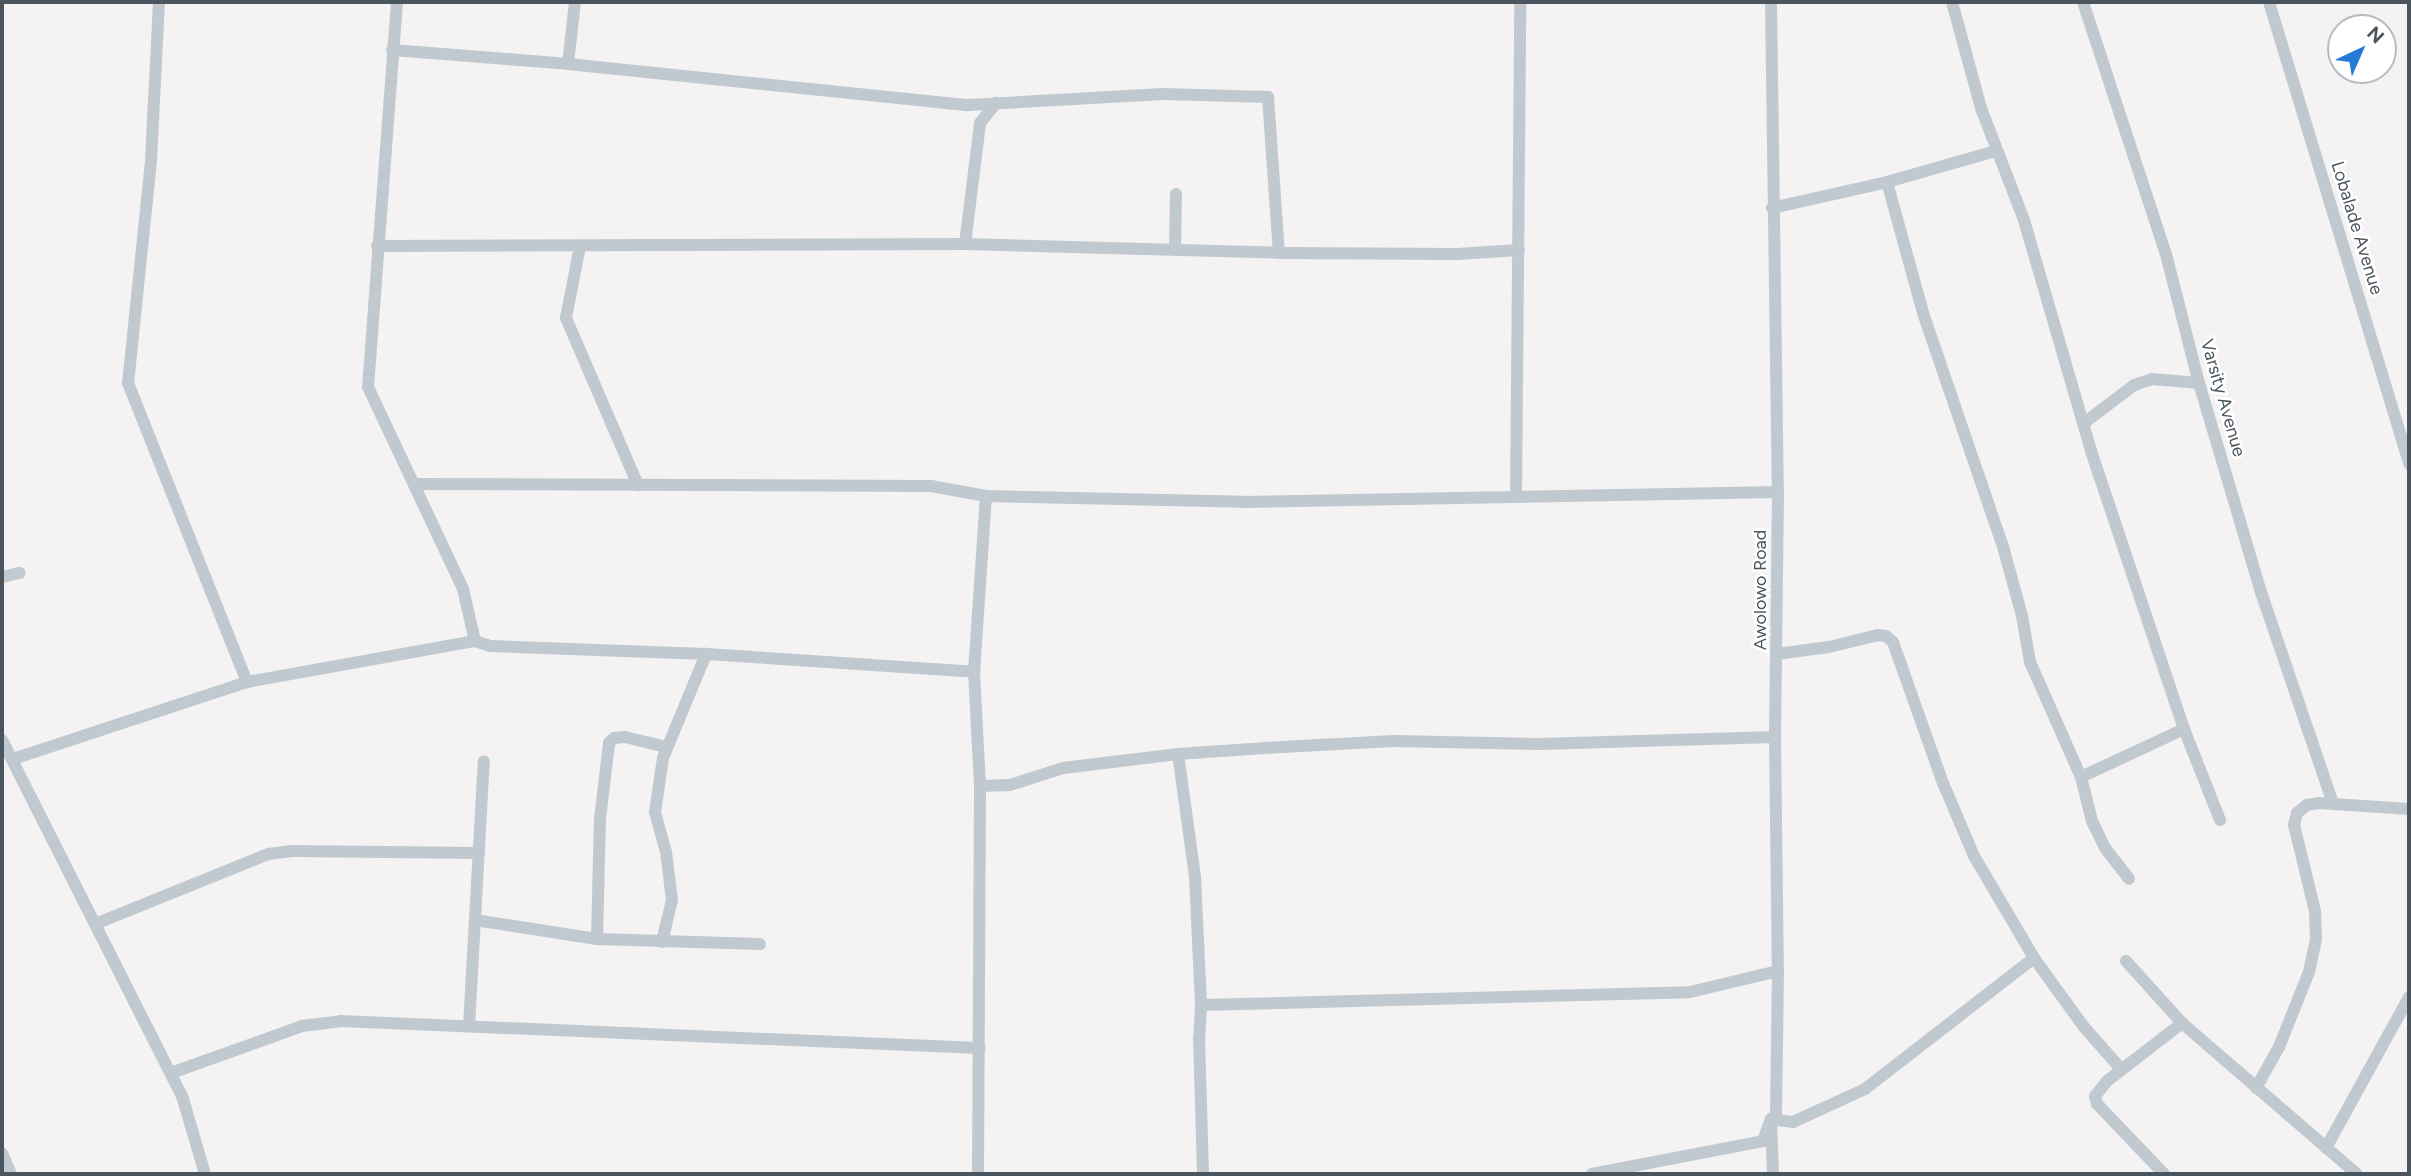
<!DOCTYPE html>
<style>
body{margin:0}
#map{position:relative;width:2411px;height:1176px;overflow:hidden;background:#f4f2f2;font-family:Figtree,sans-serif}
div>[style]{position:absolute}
.street>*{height:12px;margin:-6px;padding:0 6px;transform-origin:6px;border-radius:6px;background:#c0c9cf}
span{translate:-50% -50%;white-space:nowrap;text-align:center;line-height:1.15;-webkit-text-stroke:5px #fff;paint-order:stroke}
.street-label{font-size:18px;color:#4a555e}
.frame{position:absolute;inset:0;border:4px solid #4a555e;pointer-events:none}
.north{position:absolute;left:2327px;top:14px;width:70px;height:70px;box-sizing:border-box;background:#fff;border:2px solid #b7bbbf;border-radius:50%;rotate:44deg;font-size:19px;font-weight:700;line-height:28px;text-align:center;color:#4a555e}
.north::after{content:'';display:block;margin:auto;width:24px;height:32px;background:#277bd8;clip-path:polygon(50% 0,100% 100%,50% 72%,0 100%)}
</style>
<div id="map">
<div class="street">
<i style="left:159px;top:2px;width:159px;rotate:92.9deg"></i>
<i style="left:151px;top:161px;width:223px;rotate:95.9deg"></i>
<i style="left:128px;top:383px;width:322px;rotate:68.3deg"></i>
<i style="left:397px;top:2px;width:386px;rotate:94.3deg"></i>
<i style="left:368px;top:387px;width:223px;rotate:64.8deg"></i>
<i style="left:463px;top:589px;width:53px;rotate:77deg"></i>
<i style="left:1771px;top:2px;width:490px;rotate:89.2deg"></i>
<i style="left:1778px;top:492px;width:245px;rotate:90.7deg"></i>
<i style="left:1775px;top:737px;width:234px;rotate:89.3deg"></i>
<i style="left:1778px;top:971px;width:147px;rotate:90.8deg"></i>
<i style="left:1776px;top:1118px;width:5px;rotate:169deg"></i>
<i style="left:1771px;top:1119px;width:55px;rotate:87.9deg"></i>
<i style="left:1952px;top:2px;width:110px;rotate:74.7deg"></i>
<i style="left:1981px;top:108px;width:120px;rotate:69deg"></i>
<i style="left:2024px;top:220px;width:241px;rotate:73.8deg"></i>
<i style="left:2091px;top:451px;width:293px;rotate:71.5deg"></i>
<i style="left:2184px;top:729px;width:98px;rotate:68.4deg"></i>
<i style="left:2083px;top:2px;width:265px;rotate:71.8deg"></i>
<i style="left:2166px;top:254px;width:133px;rotate:75.7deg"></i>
<i style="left:2199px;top:383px;width:218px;rotate:73.5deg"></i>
<i style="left:2261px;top:592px;width:223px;rotate:71.2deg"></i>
<i style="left:2269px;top:2px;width:483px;rotate:73.1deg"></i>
<i style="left:392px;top:50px;width:177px;rotate:4.5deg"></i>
<i style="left:568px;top:64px;width:402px;rotate:5.9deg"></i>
<i style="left:968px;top:105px;width:195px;rotate:-3.2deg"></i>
<i style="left:1163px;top:94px;width:105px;rotate:1.6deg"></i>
<i style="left:1268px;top:97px;width:156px;rotate:86deg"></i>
<i style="left:568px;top:64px;width:62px;rotate:-83.6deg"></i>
<i style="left:1887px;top:182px;width:136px;rotate:74.6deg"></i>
<i style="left:1923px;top:313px;width:250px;rotate:71.1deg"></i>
<i style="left:2004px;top:550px;width:68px;rotate:74.7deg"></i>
<i style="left:2022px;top:616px;width:47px;rotate:80.1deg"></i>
<i style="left:2030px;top:662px;width:126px;rotate:66.1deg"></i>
<i style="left:2081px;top:777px;width:45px;rotate:76deg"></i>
<i style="left:2092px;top:821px;width:30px;rotate:64deg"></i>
<i style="left:2105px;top:848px;width:39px;rotate:52deg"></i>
<i style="left:1772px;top:208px;width:118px;rotate:-12.7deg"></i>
<i style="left:1887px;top:182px;width:113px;rotate:-15.9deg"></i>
<i style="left:965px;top:244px;width:122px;rotate:-82.9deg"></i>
<i style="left:980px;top:123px;width:26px;rotate:-51deg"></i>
<i style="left:377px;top:246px;width:588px;rotate:-0.19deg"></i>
<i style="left:965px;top:244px;width:314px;rotate:1.6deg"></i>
<i style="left:1279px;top:253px;width:178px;rotate:0.3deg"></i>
<i style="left:1457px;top:254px;width:62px;rotate:-3.7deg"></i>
<i style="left:580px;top:246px;width:73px;rotate:101deg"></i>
<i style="left:566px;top:318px;width:182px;rotate:66.7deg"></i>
<i style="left:1175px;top:250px;width:56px;rotate:-89deg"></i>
<i style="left:2084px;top:423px;width:63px;rotate:-37.2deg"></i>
<i style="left:2134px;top:385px;width:19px;rotate:-18deg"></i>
<i style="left:2152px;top:379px;width:47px;rotate:4.9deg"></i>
<i style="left:414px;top:484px;width:517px;rotate:0.22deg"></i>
<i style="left:931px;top:486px;width:56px;rotate:10.3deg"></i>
<i style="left:986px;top:496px;width:258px;rotate:1.3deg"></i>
<i style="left:1244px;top:502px;width:534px;rotate:-1.07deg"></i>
<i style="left:1516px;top:497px;width:495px;rotate:-89.5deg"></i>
<i style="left:2px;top:577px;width:18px;rotate:-13deg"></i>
<i style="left:1777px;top:654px;width:52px;rotate:-7.7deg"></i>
<i style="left:1829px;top:647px;width:50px;rotate:-13.8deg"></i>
<i style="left:1878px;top:635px;width:8px;rotate:7deg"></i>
<i style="left:1886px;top:636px;width:9px;rotate:41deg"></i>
<i style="left:1893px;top:642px;width:150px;rotate:70.5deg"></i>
<i style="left:1943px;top:783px;width:79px;rotate:67deg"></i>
<i style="left:1974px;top:856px;width:118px;rotate:59.5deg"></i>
<i style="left:2034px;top:958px;width:85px;rotate:54.1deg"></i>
<i style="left:2084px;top:1027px;width:56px;rotate:48.6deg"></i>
<i style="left:2px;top:740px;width:402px;rotate:63.2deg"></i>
<i style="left:183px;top:1099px;width:78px;rotate:73.7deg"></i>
<i style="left:1178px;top:754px;width:124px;rotate:82.1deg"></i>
<i style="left:1195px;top:877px;width:128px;rotate:87.3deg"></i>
<i style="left:1201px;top:1005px;width:33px;rotate:93deg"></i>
<i style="left:1199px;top:1038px;width:136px;rotate:88.3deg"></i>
<i style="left:13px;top:759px;width:246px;rotate:-18.2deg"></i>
<i style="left:247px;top:682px;width:232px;rotate:-10.2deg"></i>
<i style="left:475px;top:641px;width:16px;rotate:18deg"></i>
<i style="left:490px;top:646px;width:216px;rotate:2.1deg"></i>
<i style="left:706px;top:654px;width:269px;rotate:3.8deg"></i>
<i style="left:2081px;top:777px;width:114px;rotate:-25deg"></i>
<i style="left:980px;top:786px;width:30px;rotate:-2deg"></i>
<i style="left:1010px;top:785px;width:56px;rotate:-17.8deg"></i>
<i style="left:1063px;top:768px;width:116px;rotate:-6.9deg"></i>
<i style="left:1178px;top:754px;width:104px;rotate:-3.9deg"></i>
<i style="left:1282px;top:747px;width:112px;rotate:-3.1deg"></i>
<i style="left:1394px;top:741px;width:145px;rotate:1.2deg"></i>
<i style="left:1539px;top:744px;width:236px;rotate:-1.7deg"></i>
<i style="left:475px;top:920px;width:123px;rotate:8.9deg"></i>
<i style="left:597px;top:939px;width:163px;rotate:1.8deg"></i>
<i style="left:95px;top:924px;width:187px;rotate:-22deg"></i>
<i style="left:268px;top:854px;width:24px;rotate:-7deg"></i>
<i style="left:292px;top:851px;width:187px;rotate:0.6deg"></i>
<i style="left:597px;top:939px;width:120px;rotate:-88.6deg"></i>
<i style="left:600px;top:819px;width:77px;rotate:-83.2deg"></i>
<i style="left:609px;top:743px;width:7px;rotate:-45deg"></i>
<i style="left:614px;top:738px;width:11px;rotate:-5deg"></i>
<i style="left:625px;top:737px;width:42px;rotate:13.7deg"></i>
<i style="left:662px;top:942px;width:43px;rotate:-76.6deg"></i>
<i style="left:672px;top:900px;width:48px;rotate:-97.1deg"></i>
<i style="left:666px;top:852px;width:41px;rotate:-105.4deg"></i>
<i style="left:655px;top:812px;width:55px;rotate:-81.6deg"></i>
<i style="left:663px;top:758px;width:113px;rotate:-67.5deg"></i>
<i style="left:2126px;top:961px;width:84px;rotate:47.9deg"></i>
<i style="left:2182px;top:1023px;width:231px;rotate:40.8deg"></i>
<i style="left:1201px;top:1005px;width:489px;rotate:-1.5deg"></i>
<i style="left:1690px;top:992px;width:90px;rotate:-13.4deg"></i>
<i style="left:469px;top:1026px;width:265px;rotate:-86.8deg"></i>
<i style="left:171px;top:1073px;width:139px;rotate:-19.7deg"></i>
<i style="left:302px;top:1026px;width:38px;rotate:-7deg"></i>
<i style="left:340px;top:1021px;width:640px;rotate:2.42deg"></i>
<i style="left:2256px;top:1088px;width:47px;rotate:-60.7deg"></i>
<i style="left:2279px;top:1047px;width:81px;rotate:-68.2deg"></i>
<i style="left:2309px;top:972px;width:34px;rotate:-78deg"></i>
<i style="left:2316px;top:939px;width:28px;rotate:-92deg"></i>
<i style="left:2315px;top:911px;width:89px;rotate:-103.7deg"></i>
<i style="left:2294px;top:825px;width:12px;rotate:-76deg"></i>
<i style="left:2297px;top:813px;width:13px;rotate:-39deg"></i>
<i style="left:2307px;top:805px;width:12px;rotate:-9deg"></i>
<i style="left:2319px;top:803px;width:90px;rotate:3.8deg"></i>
<i style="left:2326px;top:1148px;width:172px;rotate:-61.2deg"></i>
<i style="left:2px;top:1153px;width:23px;rotate:67deg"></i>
<i style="left:978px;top:1174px;width:388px;rotate:-89.7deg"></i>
<i style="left:980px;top:786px;width:114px;rotate:-93deg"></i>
<i style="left:974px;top:672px;width:176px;rotate:-86.1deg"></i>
<i style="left:1592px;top:1174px;width:174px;rotate:-10.9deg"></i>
<i style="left:1763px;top:1141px;width:23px;rotate:-70deg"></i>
<i style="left:1771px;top:1119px;width:22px;rotate:8deg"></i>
<i style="left:1793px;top:1122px;width:79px;rotate:-24.6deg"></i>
<i style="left:1865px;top:1089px;width:214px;rotate:-37.8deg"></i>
<i style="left:2164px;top:1174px;width:97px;rotate:-133.7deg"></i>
<i style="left:2097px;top:1104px;width:8px;rotate:-104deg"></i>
<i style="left:2095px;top:1096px;width:19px;rotate:-51deg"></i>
<i style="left:2107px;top:1081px;width:95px;rotate:-37.7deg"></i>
</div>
<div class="street-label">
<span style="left:2357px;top:228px;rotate:73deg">Lobalade Avenue</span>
<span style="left:2223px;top:398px;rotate:74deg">Varsity Avenue</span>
<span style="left:1760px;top:590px;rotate:-90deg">Awolowo Road</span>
</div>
<div class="frame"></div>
<div class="north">N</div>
</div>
